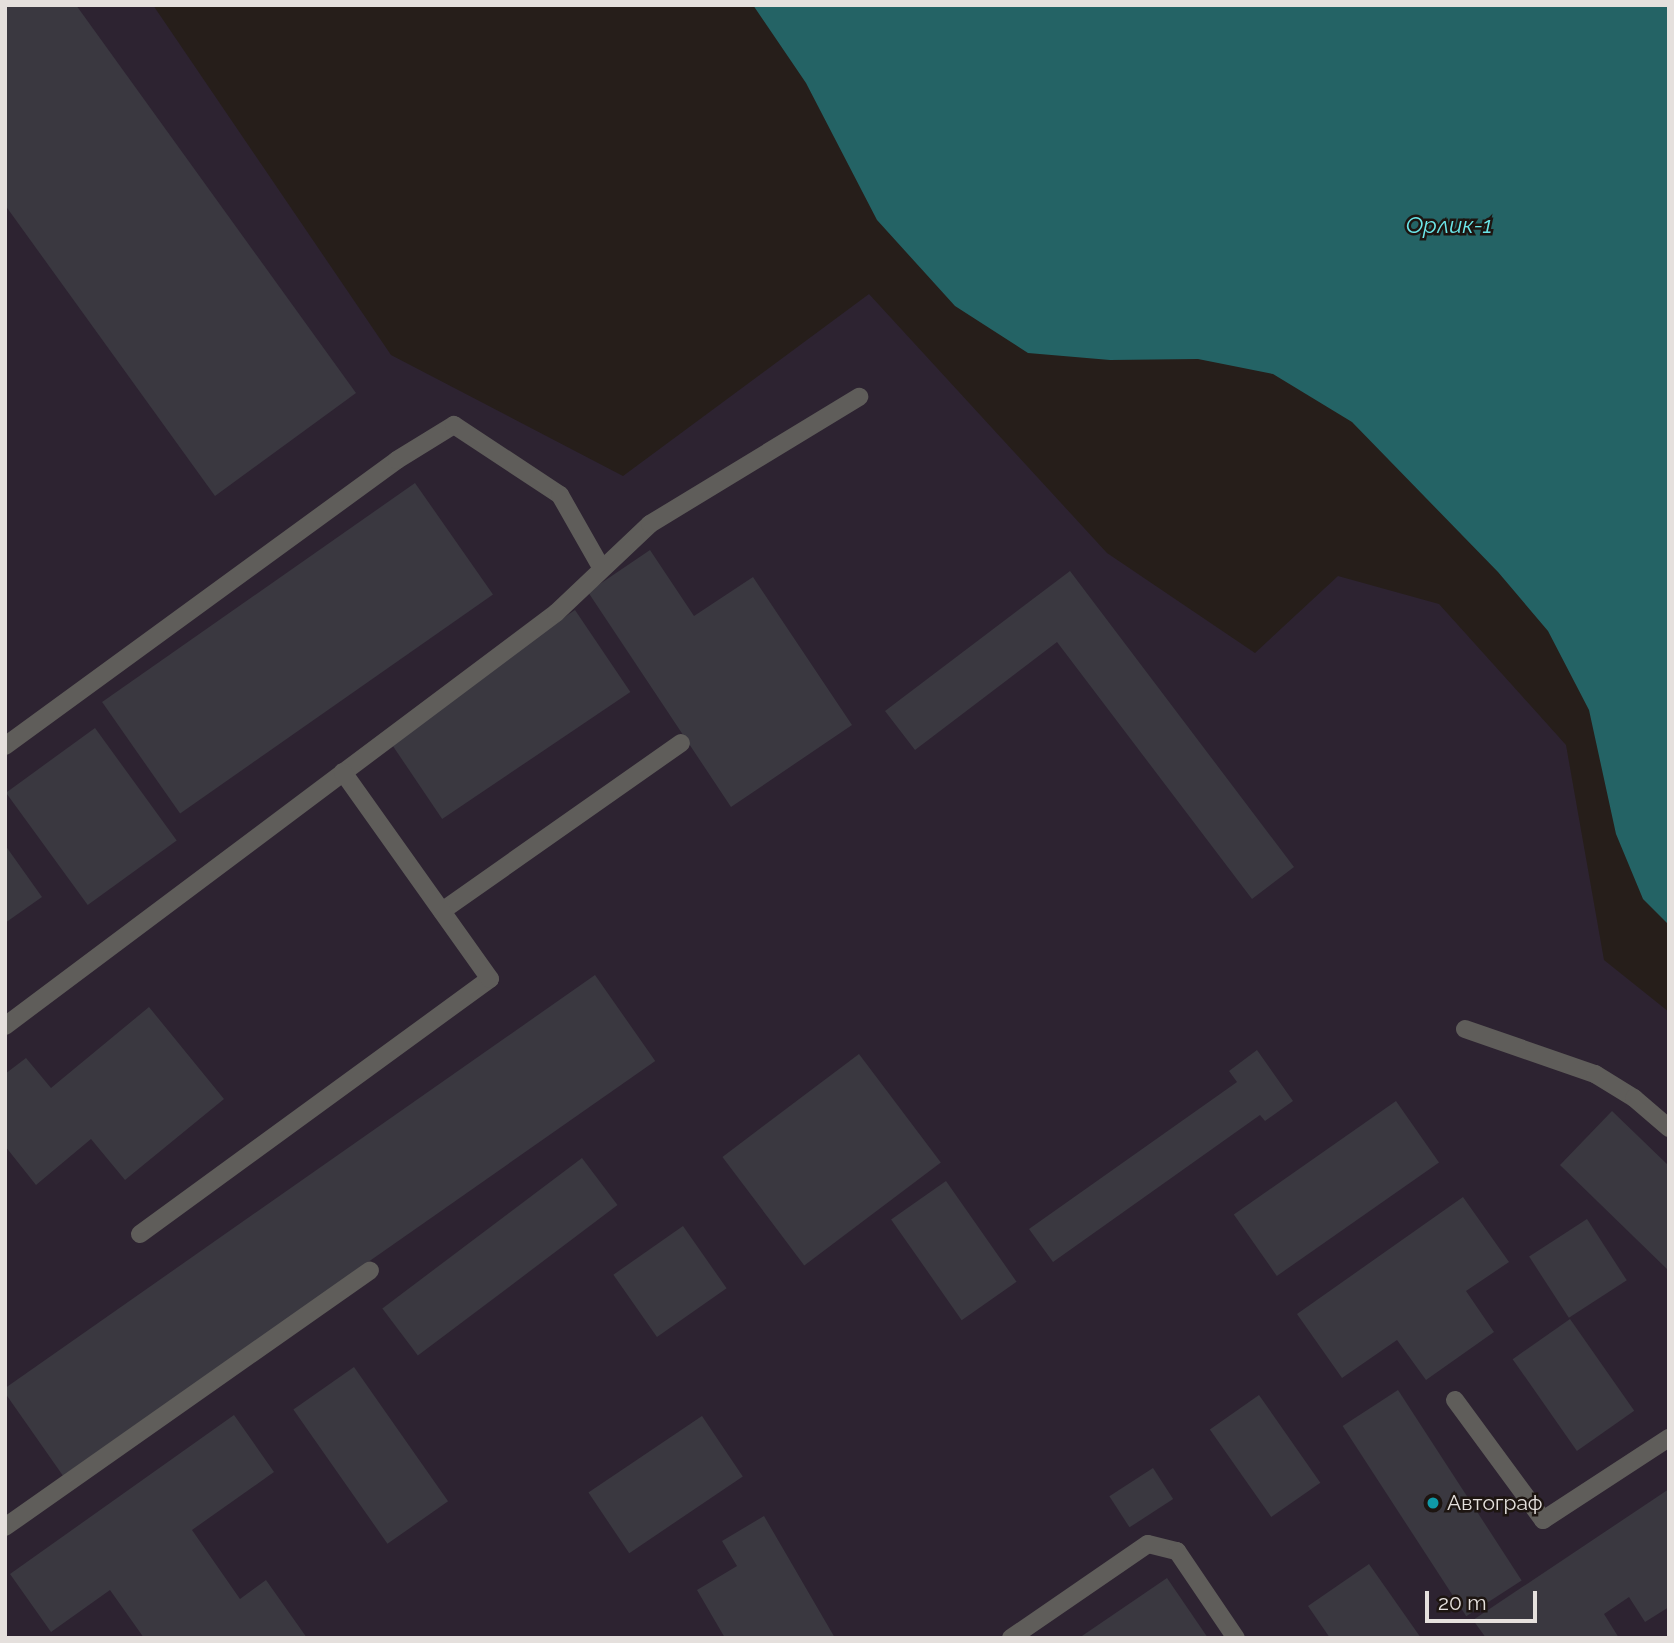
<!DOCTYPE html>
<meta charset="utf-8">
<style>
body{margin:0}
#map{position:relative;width:1674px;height:1643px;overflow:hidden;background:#261e1a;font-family:Raleway,sans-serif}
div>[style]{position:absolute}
.industrial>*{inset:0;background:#2d2331}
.water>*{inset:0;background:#246365}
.building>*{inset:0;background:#3a3840;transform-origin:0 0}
.service>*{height:18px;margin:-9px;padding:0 9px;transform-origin:9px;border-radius:9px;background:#5f5d5a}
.minor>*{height:18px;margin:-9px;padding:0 9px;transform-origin:9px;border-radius:9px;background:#5f5d5a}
.dots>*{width:19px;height:19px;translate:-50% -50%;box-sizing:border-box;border:4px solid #1d1511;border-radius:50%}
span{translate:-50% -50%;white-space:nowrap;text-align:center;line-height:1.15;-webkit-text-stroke:5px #1d1511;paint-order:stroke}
.poi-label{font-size:21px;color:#e5e0dd}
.left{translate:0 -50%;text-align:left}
.water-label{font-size:23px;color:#6ce6e9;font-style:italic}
.frame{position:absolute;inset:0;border:7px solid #e5e0dd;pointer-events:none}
.scale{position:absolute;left:1425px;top:1591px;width:112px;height:32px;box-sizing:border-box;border:4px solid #e5e0dd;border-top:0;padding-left:9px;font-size:21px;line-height:24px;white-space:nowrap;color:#e5e0dd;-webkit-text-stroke:5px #1d1511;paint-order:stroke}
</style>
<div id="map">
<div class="industrial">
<i style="clip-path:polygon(5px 5px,153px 5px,391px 355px,623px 476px,869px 294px,1107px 553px,1255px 653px,1338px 576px,1439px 604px,1566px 745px,1604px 960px,1669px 1012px,1669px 1638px,5px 1638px)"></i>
</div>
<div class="water">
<i style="clip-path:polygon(753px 5px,1669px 5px,1669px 925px,1643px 899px,1616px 834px,1589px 710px,1548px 631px,1498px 572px,1352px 422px,1273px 374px,1198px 359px,1110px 360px,1028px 353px,955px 306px,877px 220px,806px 83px)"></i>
</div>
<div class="building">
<i style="clip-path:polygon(5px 5px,76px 5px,356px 393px,215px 496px,5px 205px)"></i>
<i style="left:415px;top:483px;width:136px;height:382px;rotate:55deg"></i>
<i style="clip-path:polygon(650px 550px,694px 616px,753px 577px,852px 725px,731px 807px,588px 592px)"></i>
<i style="clip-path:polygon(1070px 571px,1294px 867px,1252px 899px,1057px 642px,915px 750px,885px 711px)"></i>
<i style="left:575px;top:610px;width:99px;height:227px;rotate:56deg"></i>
<i style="left:95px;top:728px;width:139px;height:110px;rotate:54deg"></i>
<i style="clip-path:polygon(5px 845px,42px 897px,5px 923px)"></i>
<i style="left:595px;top:975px;width:105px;height:723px;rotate:55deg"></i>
<i style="clip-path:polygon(149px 1007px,224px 1099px,125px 1180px,91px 1139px,36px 1185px,5px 1146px,5px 1074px,26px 1058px,51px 1088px)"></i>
<i style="clip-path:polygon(1257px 1050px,1293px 1101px,1265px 1121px,1260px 1115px,1053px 1262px,1029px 1229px,1237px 1082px,1229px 1071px)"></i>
<i style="left:859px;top:1054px;width:136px;height:171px;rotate:53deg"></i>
<i style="left:1396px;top:1101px;width:75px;height:198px;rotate:55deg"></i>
<i style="clip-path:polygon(1612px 1111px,1669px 1166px,1669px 1271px,1560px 1165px)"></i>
<i style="left:582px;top:1158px;width:59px;height:250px;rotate:53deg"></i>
<i style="left:946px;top:1181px;width:123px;height:67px;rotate:55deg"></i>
<i style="clip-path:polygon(1463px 1197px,1509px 1262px,1466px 1291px,1494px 1332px,1426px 1380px,1397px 1340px,1342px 1378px,1297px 1314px)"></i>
<i style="left:1587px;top:1219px;width:73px;height:69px;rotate:57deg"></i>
<i style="left:683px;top:1226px;width:76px;height:85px;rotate:55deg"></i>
<i style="left:1570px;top:1319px;width:112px;height:70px;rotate:55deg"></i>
<i style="left:354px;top:1367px;width:164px;height:74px;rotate:55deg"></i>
<i style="left:1398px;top:1390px;width:227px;height:66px;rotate:57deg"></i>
<i style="left:1259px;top:1395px;width:107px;height:60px;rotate:55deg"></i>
<i style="clip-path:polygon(234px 1415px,274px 1472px,192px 1530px,240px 1599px,266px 1580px,307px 1638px,144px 1638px,110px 1590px,51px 1632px,10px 1574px)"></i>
<i style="left:702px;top:1416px;width:73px;height:137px;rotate:56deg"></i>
<i style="left:1153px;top:1468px;width:37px;height:52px;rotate:57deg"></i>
<i style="clip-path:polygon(1669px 1489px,1669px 1607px,1645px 1622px,1629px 1597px,1604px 1614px,1619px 1638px,1486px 1638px,1473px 1620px)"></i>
<i style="clip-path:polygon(764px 1516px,835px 1638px,725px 1638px,697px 1590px,737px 1566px,722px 1541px)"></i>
<i style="clip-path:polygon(1369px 1564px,1421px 1638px,1330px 1638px,1308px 1606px)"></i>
<i style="clip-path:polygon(1167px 1578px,1208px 1638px,1079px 1638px)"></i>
</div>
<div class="service">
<i style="left:5px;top:746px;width:485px;rotate:-36.1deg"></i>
<i style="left:397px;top:460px;width:67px;rotate:-31.6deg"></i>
<i style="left:454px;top:425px;width:127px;rotate:33.4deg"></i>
<i style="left:560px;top:495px;width:85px;rotate:60.4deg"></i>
<i style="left:442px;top:911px;width:292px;rotate:-35.1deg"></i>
<i style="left:5px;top:1026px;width:689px;rotate:-36.85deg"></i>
<i style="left:556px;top:613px;width:129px;rotate:-43.4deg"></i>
<i style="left:650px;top:524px;width:245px;rotate:-31.3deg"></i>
<i style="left:140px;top:1234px;width:433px;rotate:-36.1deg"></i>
<i style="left:490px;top:979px;width:254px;rotate:-125.4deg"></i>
<i style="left:1455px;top:1400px;width:149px;rotate:53.7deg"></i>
<i style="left:1543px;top:1520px;width:150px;rotate:-33.1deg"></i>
<i style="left:5px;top:1527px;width:446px;rotate:-35.1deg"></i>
<i style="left:1011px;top:1638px;width:166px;rotate:-34.5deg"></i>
<i style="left:1148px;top:1544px;width:30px;rotate:14deg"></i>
<i style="left:1177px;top:1551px;width:105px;rotate:55.9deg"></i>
</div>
<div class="minor">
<i style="left:1465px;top:1029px;width:138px;rotate:19.1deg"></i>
<i style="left:1595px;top:1074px;width:46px;rotate:31.6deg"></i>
<i style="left:1634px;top:1098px;width:46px;rotate:40.6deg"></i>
</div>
<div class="dots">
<i style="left:1433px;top:1503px;background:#0f9aa8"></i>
</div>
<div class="poi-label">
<span class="left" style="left:1447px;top:1503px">Автограф</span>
</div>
<div class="water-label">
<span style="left:1449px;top:225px">Орлик-1</span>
</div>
<div class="frame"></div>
<div class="scale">20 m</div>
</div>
